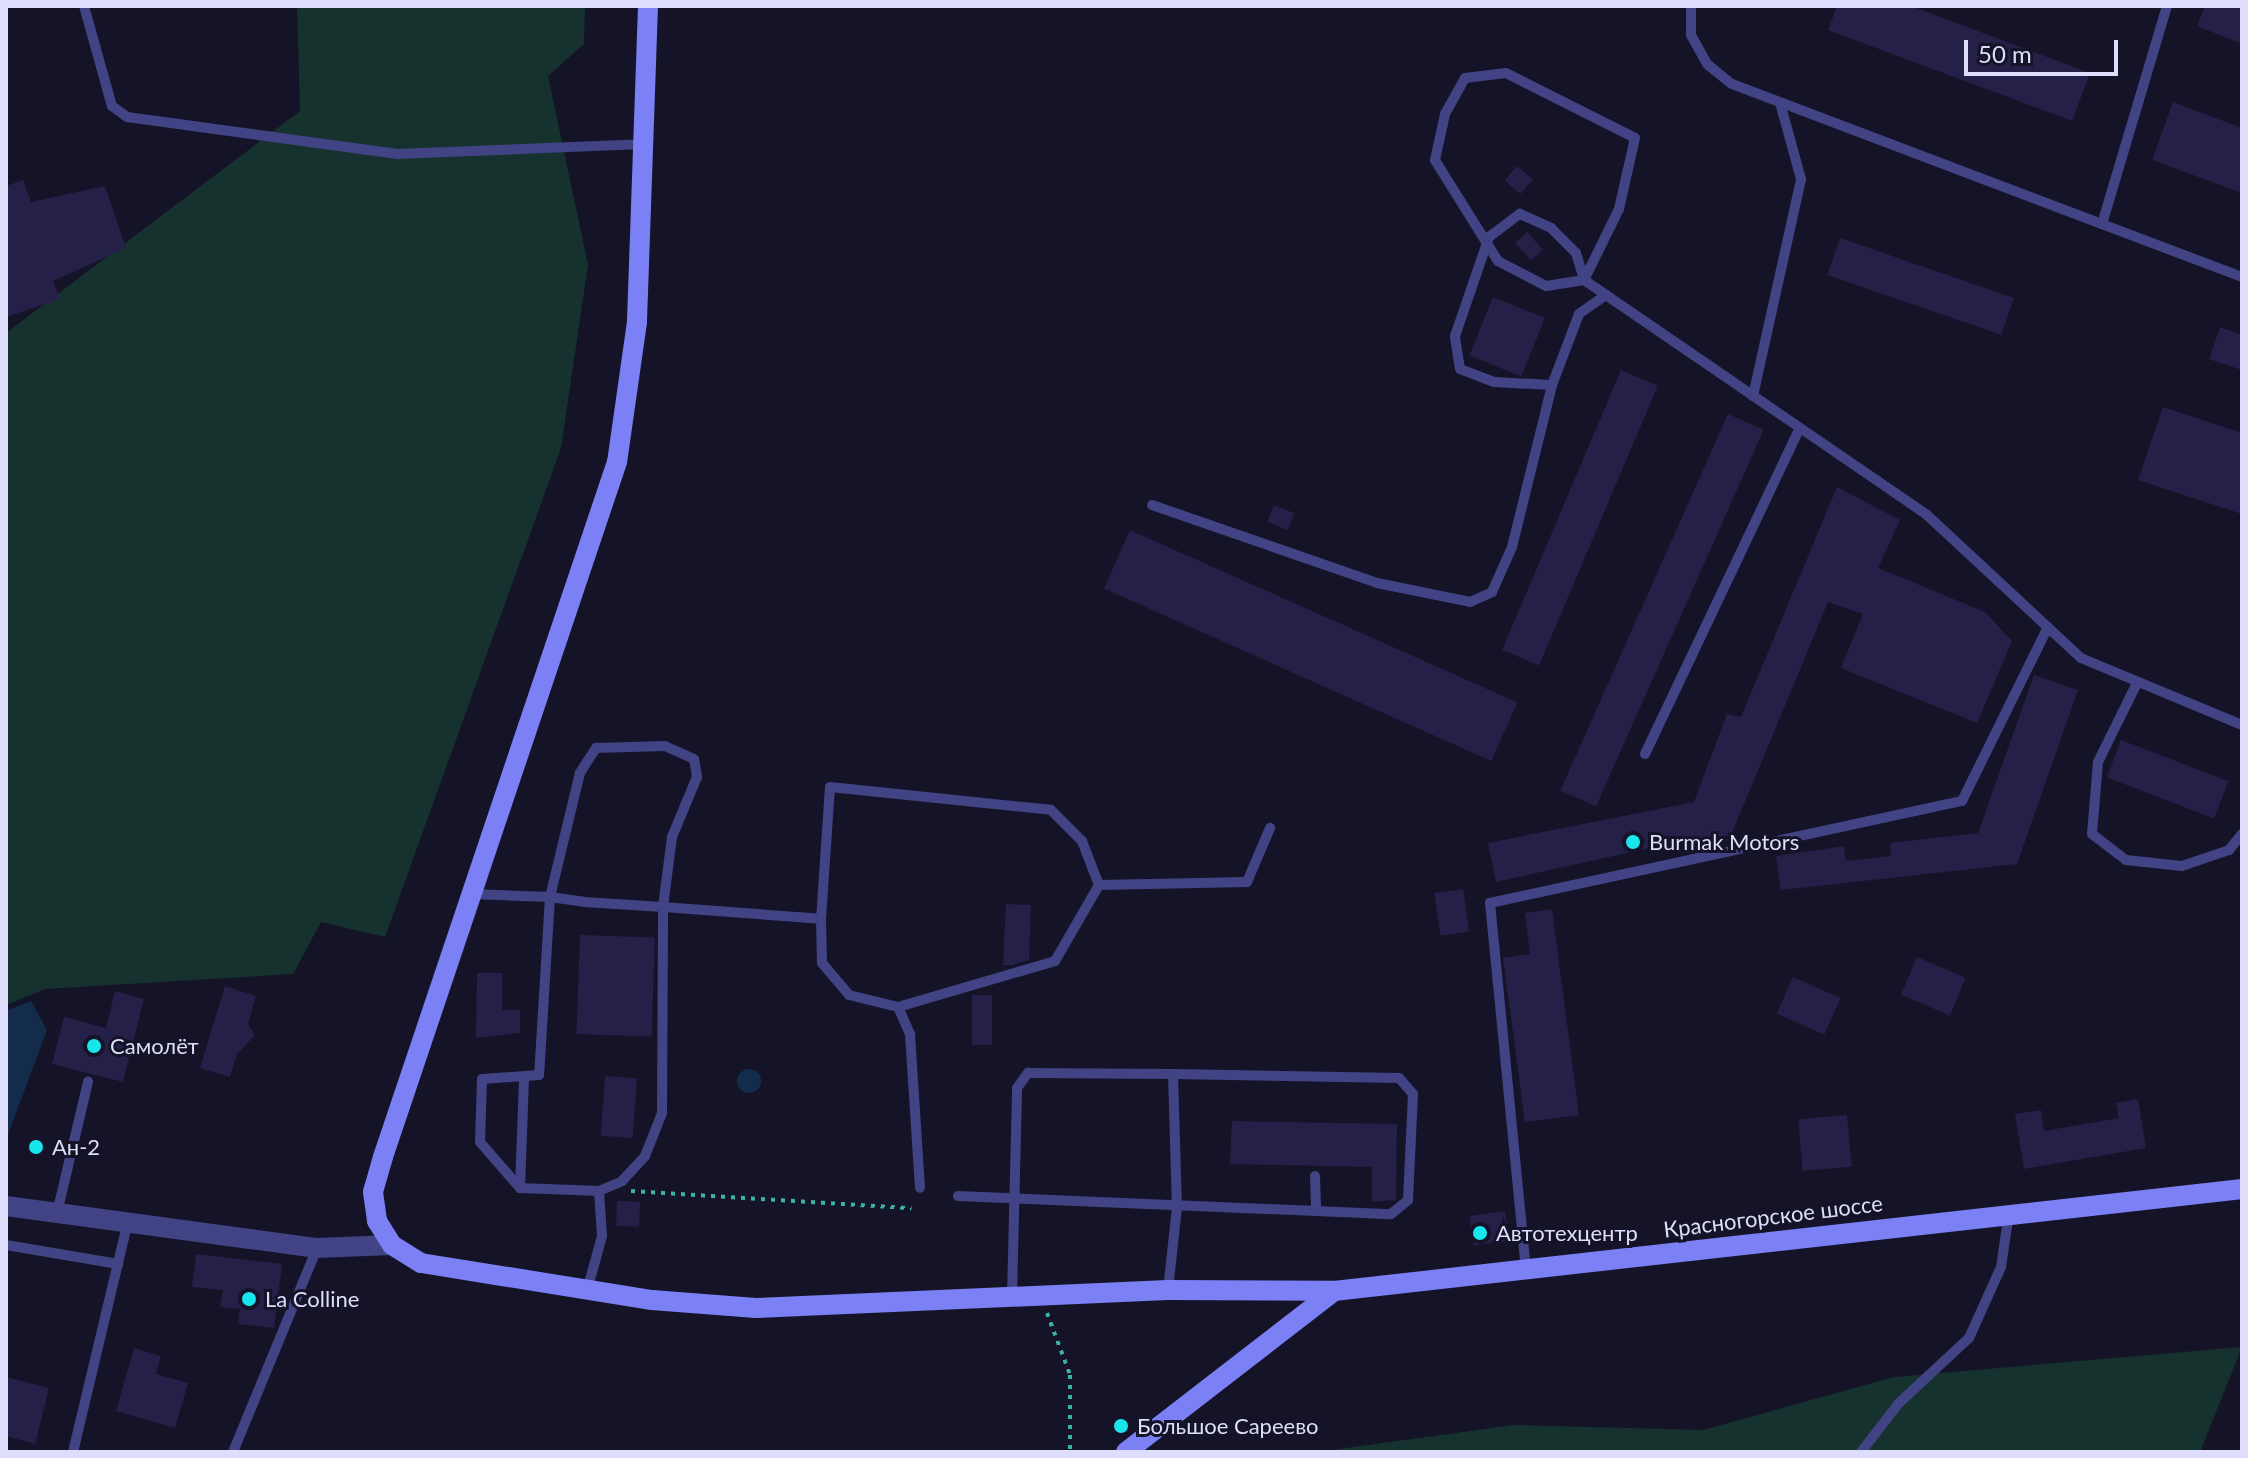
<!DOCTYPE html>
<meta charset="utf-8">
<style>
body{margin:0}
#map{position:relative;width:2248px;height:1458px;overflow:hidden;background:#151328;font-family:Lato,sans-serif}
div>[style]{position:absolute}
.green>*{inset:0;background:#16322f}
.water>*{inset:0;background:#132c4c}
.round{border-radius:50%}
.building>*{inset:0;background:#252048;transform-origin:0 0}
.path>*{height:4px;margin-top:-2px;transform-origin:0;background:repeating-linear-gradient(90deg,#3ab3a3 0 4px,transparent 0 10px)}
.lane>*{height:10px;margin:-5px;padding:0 5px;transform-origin:5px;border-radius:5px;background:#414384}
.street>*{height:20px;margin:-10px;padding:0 10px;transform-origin:10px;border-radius:10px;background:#414384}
.secondary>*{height:20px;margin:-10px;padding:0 10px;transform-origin:10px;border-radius:10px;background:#7b80f5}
.dots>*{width:22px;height:22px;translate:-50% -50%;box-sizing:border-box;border:4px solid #151328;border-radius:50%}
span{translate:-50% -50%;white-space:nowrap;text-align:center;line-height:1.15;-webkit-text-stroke:6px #151328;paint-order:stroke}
.poi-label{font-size:22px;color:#deddfc}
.left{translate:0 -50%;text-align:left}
.street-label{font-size:22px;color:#deddfc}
.frame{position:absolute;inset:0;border:8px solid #deddfc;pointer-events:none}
.scale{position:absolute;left:1964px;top:40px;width:154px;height:36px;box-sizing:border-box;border:4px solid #deddfc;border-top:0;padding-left:10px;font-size:24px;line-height:28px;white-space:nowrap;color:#deddfc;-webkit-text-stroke:6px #151328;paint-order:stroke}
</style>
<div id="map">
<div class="green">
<i style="clip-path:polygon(297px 6px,585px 6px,584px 44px,548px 76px,588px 265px,561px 448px,385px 937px,321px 922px,293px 974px,45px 989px,6px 1005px,6px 333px,300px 111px)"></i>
<i style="clip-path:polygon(2242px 1347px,2200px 1452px,1317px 1452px,1514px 1425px,1703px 1430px,1894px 1377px)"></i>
</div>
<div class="water">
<i style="clip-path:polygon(31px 1001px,47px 1030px,6px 1140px,6px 1011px)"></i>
<i class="round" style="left:737px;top:1069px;width:24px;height:24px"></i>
</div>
<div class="building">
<i style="clip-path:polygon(1837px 6px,1911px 6px,2090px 73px,2072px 121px,1828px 30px)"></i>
<i style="clip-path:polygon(2205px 6px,2242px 6px,2242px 44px,2197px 26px)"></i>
<i style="clip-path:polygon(2173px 102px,2242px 128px,2242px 193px,2152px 160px)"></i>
<i style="left:1517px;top:166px;width:21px;height:19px;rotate:41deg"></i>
<i style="clip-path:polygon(23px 180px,31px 202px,105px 186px,126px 248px,53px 281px,60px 299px,6px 317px,6px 186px)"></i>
<i style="left:1527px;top:232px;width:24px;height:16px;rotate:48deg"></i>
<i style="left:1840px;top:238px;width:184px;height:39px;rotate:19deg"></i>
<i style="left:1493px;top:297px;width:56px;height:63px;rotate:22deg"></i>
<i style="clip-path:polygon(2220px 327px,2242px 335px,2242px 370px,2209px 359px)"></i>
<i style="left:1621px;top:370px;width:40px;height:304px;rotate:23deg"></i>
<i style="clip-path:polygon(2163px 407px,2242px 433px,2242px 514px,2138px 480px)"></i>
<i style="left:1728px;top:414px;width:39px;height:412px;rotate:24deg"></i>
<i style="clip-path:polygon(1837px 487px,1900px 520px,1878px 568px,1985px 612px,2012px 641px,1977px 723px,1841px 668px,1863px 614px,1828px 602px,1729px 840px,1698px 849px,1677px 842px,1496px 882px,1488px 843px,1694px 802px,1727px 714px,1741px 717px)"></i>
<i style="left:1274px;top:505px;width:22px;height:18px;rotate:22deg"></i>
<i style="left:1130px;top:530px;width:424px;height:64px;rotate:24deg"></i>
<i style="clip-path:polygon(2034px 675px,2078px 690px,2017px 864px,1781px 890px,1776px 856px,1844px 846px,1846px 861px,1891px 856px,1890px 843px,1978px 833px)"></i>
<i style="left:2121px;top:740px;width:115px;height:40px;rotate:21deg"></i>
<i style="left:1463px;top:889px;width:43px;height:29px;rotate:82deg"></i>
<i style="clip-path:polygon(1006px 904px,1031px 905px,1029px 960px,1013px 965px,1003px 965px)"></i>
<i style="clip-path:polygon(1552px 909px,1579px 1115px,1525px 1122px,1503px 958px,1530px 954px,1525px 913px)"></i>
<i style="left:580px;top:935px;width:75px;height:99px;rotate:2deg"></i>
<i style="left:1917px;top:957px;width:53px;height:41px;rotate:23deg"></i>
<i style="clip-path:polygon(477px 973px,502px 973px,502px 1010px,520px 1010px,520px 1033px,476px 1038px)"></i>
<i style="left:1793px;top:977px;width:52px;height:40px;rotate:24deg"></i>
<i style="clip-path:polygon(225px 986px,256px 996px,248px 1024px,255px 1035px,237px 1054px,230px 1077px,200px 1068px)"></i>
<i style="clip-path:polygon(115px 991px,144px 999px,123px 1082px,52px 1064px,64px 1017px,106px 1028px)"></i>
<i style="left:972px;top:995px;width:20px;height:50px"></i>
<i style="left:605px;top:1076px;width:32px;height:60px;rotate:4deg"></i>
<i style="clip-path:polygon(2138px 1099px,2146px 1148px,2024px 1169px,2015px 1114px,2041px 1110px,2044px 1131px,2119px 1118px,2116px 1103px)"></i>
<i style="left:1847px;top:1115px;width:52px;height:49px;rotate:85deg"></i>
<i style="clip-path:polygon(1232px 1121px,1397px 1124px,1396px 1200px,1372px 1202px,1372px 1167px,1230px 1164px)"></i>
<i style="left:617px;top:1201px;width:23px;height:25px;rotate:2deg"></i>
<i style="left:1505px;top:1211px;width:30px;height:36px;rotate:82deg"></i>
<i style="clip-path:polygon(196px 1254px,282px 1264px,274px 1328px,238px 1324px,240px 1309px,220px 1307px,223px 1290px,192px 1287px)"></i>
<i style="clip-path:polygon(134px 1348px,161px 1356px,156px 1374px,188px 1383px,175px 1428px,116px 1411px)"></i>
<i style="clip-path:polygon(6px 1377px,49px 1388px,35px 1444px,6px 1436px)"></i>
</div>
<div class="path">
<i style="left:631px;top:1191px;width:281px;rotate:3.5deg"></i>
<i style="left:1047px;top:1313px;width:66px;rotate:69.6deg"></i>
<i style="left:1070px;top:1375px;width:77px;rotate:90deg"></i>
</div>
<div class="lane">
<i style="left:84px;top:6px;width:104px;rotate:74.4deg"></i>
<i style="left:112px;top:106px;width:19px;rotate:36deg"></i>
<i style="left:127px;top:117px;width:273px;rotate:7.8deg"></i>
<i style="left:397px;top:154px;width:246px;rotate:-2.3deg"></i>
<i style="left:1691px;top:6px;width:29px;rotate:90deg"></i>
<i style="left:1691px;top:35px;width:33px;rotate:61deg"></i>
<i style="left:1707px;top:64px;width:32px;rotate:39deg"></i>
<i style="left:1732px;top:84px;width:545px;rotate:20.73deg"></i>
<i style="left:1506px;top:73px;width:144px;rotate:26.7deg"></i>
<i style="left:1635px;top:138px;width:73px;rotate:102.7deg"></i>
<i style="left:1619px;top:209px;width:79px;rotate:116.2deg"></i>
<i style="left:1584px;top:280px;width:38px;rotate:171deg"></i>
<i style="left:1546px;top:286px;width:54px;rotate:-152.5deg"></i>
<i style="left:1498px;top:261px;width:119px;rotate:-122deg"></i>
<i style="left:1435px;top:160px;width:47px;rotate:-77.7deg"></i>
<i style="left:1445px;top:114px;width:41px;rotate:-60.9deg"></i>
<i style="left:1465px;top:78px;width:41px;rotate:-7deg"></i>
<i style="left:2102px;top:224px;width:227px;rotate:-73.4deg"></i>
<i style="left:1606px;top:295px;width:33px;rotate:145deg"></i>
<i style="left:1579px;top:314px;width:76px;rotate:110.8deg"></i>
<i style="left:1552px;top:385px;width:58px;rotate:-177deg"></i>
<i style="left:1494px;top:382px;width:36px;rotate:-159deg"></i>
<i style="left:1460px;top:369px;width:33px;rotate:-99deg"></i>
<i style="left:1455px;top:336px;width:105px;rotate:-71deg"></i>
<i style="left:1489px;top:237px;width:39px;rotate:-37deg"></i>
<i style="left:1520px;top:214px;width:34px;rotate:24deg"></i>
<i style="left:1551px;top:228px;width:35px;rotate:45deg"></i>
<i style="left:1576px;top:253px;width:28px;rotate:73deg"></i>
<i style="left:1584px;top:280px;width:27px;rotate:34deg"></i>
<i style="left:1606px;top:295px;width:389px;rotate:34.4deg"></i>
<i style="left:1927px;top:515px;width:210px;rotate:42.9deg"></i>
<i style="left:2081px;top:658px;width:174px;rotate:22.6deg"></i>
<i style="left:1753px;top:396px;width:222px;rotate:-77.5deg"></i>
<i style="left:1801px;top:179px;width:79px;rotate:-105.4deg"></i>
<i style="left:1152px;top:505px;width:238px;rotate:19.1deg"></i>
<i style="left:1377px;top:583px;width:95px;rotate:11.5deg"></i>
<i style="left:1470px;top:602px;width:24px;rotate:-24deg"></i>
<i style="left:1492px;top:592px;width:49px;rotate:-66deg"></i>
<i style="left:1512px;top:547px;width:167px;rotate:-76.1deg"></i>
<i style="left:2137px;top:683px;width:88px;rotate:116.3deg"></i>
<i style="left:2098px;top:762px;width:72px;rotate:94.8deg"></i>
<i style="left:2092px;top:834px;width:43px;rotate:37.4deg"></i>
<i style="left:2126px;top:860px;width:56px;rotate:6.1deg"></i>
<i style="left:2182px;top:866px;width:50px;rotate:-18.8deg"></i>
<i style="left:2229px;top:850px;width:21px;rotate:-51deg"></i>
<i style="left:1645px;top:754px;width:361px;rotate:-64.6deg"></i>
<i style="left:472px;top:894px;width:78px;rotate:2.2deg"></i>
<i style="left:550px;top:897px;width:178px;rotate:93.5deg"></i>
<i style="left:539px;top:1075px;width:57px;rotate:176deg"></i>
<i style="left:482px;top:1079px;width:63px;rotate:91.8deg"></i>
<i style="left:480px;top:1142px;width:61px;rotate:49deg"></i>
<i style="left:520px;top:1188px;width:79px;rotate:2.2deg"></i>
<i style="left:599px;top:1191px;width:45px;rotate:86.2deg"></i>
<i style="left:602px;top:1236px;width:57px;rotate:105.3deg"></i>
<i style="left:821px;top:919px;width:44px;rotate:88.7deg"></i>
<i style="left:822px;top:963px;width:42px;rotate:49.8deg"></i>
<i style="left:849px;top:995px;width:50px;rotate:13.8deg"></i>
<i style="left:898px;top:1007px;width:164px;rotate:-16.3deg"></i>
<i style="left:1055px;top:961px;width:88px;rotate:-59.9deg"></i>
<i style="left:898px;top:1007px;width:30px;rotate:66deg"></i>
<i style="left:910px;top:1034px;width:154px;rotate:86.3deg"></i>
<i style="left:1315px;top:1176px;width:35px;rotate:88deg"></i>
<i style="left:520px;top:1188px;width:107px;rotate:-87.9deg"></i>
<i style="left:599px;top:1191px;width:25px;rotate:-23deg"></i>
<i style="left:622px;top:1181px;width:34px;rotate:-47deg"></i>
<i style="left:645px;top:1156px;width:46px;rotate:-68.4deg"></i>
<i style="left:662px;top:1113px;width:206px;rotate:-89.7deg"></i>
<i style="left:663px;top:907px;width:71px;rotate:-82.7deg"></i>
<i style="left:672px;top:837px;width:65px;rotate:-67.4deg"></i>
<i style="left:697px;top:777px;width:18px;rotate:-99deg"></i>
<i style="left:694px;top:759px;width:32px;rotate:-156deg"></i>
<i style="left:665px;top:746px;width:69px;rotate:178.3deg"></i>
<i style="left:596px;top:748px;width:30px;rotate:123deg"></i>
<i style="left:580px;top:773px;width:128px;rotate:103.6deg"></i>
<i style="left:550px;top:897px;width:34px;rotate:8deg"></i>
<i style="left:584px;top:902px;width:79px;rotate:3.6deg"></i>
<i style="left:663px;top:907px;width:158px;rotate:4.3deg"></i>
<i style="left:821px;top:919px;width:132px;rotate:-86.1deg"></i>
<i style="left:830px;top:787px;width:222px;rotate:5.9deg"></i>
<i style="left:1051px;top:810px;width:44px;rotate:45deg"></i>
<i style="left:1082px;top:841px;width:47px;rotate:68.9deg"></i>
<i style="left:1099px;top:885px;width:148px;rotate:-1.2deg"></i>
<i style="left:1247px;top:882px;width:59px;rotate:-66.9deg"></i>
<i style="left:958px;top:1196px;width:433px;rotate:2.4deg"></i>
<i style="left:1391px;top:1214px;width:22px;rotate:-39deg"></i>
<i style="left:1408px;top:1200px;width:106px;rotate:-87.3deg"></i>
<i style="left:1413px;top:1094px;width:21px;rotate:-131deg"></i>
<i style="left:1399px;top:1078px;width:226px;rotate:-179deg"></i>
<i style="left:57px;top:1213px;width:135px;rotate:-76.7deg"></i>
<i style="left:6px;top:1245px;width:114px;rotate:9.6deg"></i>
<i style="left:1526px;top:1270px;width:369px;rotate:-95.6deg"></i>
<i style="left:1490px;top:903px;width:483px;rotate:-12.2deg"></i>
<i style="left:1962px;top:801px;width:194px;rotate:-63.7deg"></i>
<i style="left:1012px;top:1297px;width:209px;rotate:-88.6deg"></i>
<i style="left:1017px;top:1088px;width:19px;rotate:-54deg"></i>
<i style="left:1028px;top:1073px;width:145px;rotate:0.4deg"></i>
<i style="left:1173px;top:1074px;width:133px;rotate:88.3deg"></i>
<i style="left:1177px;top:1207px;width:83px;rotate:96.2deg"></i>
<i style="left:73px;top:1452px;width:236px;rotate:-76.6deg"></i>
<i style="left:233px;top:1452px;width:221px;rotate:-67.6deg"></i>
<i style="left:1861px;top:1452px;width:62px;rotate:-52.2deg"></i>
<i style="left:1899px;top:1403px;width:96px;rotate:-42.9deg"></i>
<i style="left:1969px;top:1338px;width:78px;rotate:-65.7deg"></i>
<i style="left:2001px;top:1267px;width:55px;rotate:-81.6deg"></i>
</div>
<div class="street">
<i style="left:6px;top:1206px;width:314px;rotate:7.7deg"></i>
<i style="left:317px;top:1248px;width:75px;rotate:-2.3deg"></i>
</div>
<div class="secondary">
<i style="left:648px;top:6px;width:316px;rotate:92deg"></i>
<i style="left:637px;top:322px;width:141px;rotate:98.1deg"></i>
<i style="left:617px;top:462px;width:733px;rotate:108.61deg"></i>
<i style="left:383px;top:1157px;width:36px;rotate:106deg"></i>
<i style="left:373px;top:1192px;width:29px;rotate:82deg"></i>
<i style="left:377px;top:1221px;width:28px;rotate:58deg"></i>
<i style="left:392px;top:1245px;width:34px;rotate:32deg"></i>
<i style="left:421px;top:1263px;width:234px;rotate:9.1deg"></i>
<i style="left:652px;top:1300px;width:104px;rotate:4.4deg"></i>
<i style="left:756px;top:1308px;width:412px;rotate:-2.5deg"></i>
<i style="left:1168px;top:1290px;width:166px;rotate:0.3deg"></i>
<i style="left:1126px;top:1452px;width:263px;rotate:-37.7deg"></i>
<i style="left:1334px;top:1291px;width:914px;rotate:-6.41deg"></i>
</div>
<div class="dots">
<i style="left:1633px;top:842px;background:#18e6ed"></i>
<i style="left:94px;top:1046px;background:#18e6ed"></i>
<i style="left:36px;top:1147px;background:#18e6ed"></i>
<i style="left:1480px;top:1233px;background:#18e6ed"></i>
<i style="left:249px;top:1299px;background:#18e6ed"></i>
<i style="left:1121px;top:1426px;background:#18e6ed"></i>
</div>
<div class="poi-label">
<span class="left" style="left:1649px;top:842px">Burmak Motors</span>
<span class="left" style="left:110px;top:1046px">Самолёт</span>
<span class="left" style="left:52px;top:1147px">Ан-2</span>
<span class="left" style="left:1496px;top:1233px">Автотехцентр</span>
<span class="left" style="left:265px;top:1299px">La Colline</span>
<span class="left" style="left:1137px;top:1426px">Большое Сареево</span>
</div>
<div class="street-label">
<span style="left:1773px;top:1216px;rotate:-7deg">Красногорское шоссе</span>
</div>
<div class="frame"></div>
<div class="scale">50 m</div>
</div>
